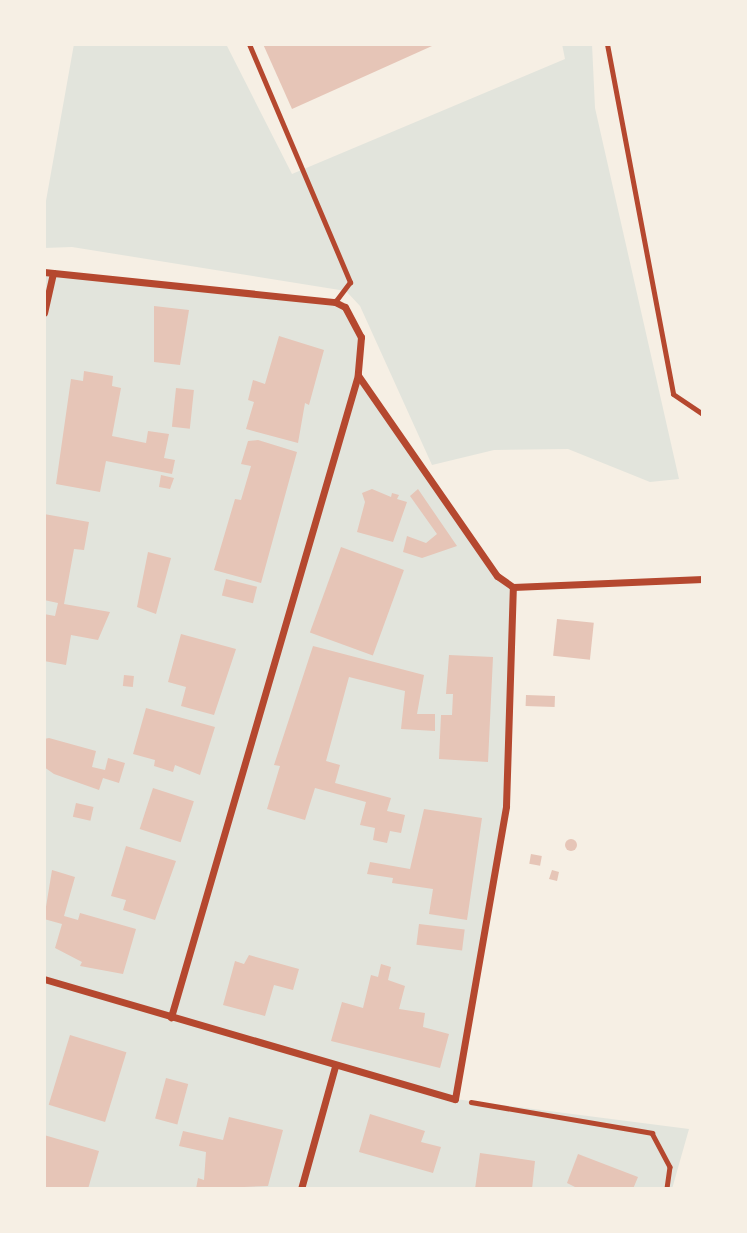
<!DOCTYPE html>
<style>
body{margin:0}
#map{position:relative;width:747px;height:1233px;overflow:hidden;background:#f6efe4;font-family:Arial,sans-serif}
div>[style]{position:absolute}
.green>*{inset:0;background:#e2e4dc}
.building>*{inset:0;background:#e6c5b7;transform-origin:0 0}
.round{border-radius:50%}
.path>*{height:4.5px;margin:-2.25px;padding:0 2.25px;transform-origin:2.25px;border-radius:2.25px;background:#b5482f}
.service>*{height:5px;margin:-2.5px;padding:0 2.5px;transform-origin:2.5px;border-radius:2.5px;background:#b5482f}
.minor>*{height:7px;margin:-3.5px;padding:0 3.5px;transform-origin:3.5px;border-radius:3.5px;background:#b5482f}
span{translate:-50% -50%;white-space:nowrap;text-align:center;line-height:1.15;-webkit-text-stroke:7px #f6efe4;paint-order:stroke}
.frame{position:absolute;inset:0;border:46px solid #f6efe4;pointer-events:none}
</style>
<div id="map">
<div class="green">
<i style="clip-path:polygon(74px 44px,226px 44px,292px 174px,565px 59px,562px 44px,592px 44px,595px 108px,679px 479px,650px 482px,568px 449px,494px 450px,432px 465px,360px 306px,346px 291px,72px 247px,44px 248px,44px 212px)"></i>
<i style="clip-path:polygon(44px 272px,335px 302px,345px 307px,361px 337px,358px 375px,497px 575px,513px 587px,506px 806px,455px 1099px,689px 1129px,672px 1189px,44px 1189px)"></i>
</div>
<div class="building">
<i style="clip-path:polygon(263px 44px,430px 44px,432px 46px,292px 109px)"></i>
<i style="clip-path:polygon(154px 306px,189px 310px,180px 365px,154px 362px)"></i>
<i style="clip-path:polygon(279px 336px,324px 350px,309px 405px,305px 403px,298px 443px,246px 429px,254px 402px,248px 400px,253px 380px,265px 384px)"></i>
<i style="clip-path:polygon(84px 371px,113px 376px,112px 386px,121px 388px,112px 436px,146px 443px,148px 431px,169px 434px,164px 458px,175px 460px,172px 474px,106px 461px,100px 492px,56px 484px,71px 379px,83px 381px)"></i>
<i style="left:176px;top:388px;width:18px;height:39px;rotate:6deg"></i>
<i style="clip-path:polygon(258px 440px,297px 452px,261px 583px,214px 570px,235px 499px,241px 500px,251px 466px,241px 464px,248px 441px)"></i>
<i style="clip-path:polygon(161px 475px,174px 478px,170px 489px,159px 487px)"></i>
<i style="clip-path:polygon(372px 489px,391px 497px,392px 493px,399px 495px,397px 499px,407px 502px,393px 542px,357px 532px,365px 502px,362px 493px)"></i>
<i style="clip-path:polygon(418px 489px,457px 546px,422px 558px,403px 552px,407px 536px,426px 543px,437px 534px,410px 496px)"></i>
<i style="clip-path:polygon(44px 514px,89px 522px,84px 550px,74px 549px,64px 604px,110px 612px,98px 640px,71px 635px,66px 665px,44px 661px,44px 614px,55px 616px,58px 603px,44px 600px)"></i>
<i style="left:341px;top:547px;width:67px;height:91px;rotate:20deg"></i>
<i style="clip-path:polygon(148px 552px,171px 558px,156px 614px,137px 607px)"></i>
<i style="left:226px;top:579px;width:32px;height:17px;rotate:14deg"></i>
<i style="left:557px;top:619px;width:37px;height:37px;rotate:6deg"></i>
<i style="clip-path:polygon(181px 634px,236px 649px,214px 715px,181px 706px,186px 687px,168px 682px)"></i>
<i style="clip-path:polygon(313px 646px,424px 675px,417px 714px,435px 714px,435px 731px,401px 729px,405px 691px,349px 677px,326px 761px,340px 765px,335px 783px,391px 798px,387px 811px,405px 815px,401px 833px,390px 831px,387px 843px,373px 840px,375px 828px,360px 825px,366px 802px,315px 788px,305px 820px,267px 809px,280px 766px,274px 765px)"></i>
<i style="clip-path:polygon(449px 655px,493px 657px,488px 762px,439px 759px,441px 715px,452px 715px,453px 694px,446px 694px)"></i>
<i style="left:124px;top:675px;width:10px;height:11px;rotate:6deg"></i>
<i style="left:526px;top:695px;width:29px;height:11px;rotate:2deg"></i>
<i style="clip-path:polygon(146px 708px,215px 727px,200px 775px,175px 765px,173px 772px,154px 766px,155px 760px,133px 754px)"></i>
<i style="clip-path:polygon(49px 738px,96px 751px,92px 767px,105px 770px,108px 758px,125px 763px,119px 783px,103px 778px,99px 790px,54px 774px,44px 767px,44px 739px)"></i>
<i style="left:153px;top:788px;width:43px;height:43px;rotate:18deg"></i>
<i style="left:76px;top:803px;width:18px;height:14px;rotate:13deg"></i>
<i style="clip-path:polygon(424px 809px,482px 818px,467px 920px,429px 914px,433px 889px,392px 883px,393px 878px,367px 874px,370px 862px,410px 869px)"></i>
<i class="round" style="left:565px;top:839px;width:12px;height:12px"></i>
<i style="clip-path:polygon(126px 846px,176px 861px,155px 920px,123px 910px,126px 900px,111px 896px)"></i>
<i style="left:531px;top:854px;width:11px;height:10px;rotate:10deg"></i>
<i style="clip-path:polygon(52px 870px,75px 877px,64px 916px,78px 920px,80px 913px,136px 929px,123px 974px,80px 966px,82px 962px,55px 948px,62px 924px,44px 919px)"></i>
<i style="clip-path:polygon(552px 870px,559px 872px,557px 881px,549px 879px)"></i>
<i style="left:419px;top:924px;width:46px;height:21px;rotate:7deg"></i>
<i style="clip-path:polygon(249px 955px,299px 969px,293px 990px,274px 985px,265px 1016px,223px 1005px,235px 961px,244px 964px)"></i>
<i style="clip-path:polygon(381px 964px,391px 967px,388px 980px,405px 986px,399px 1009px,425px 1013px,423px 1027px,449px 1034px,440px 1068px,331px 1041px,342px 1002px,363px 1008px,371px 975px,378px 977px)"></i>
<i style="left:70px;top:1035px;width:59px;height:73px;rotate:17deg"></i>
<i style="left:166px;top:1078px;width:23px;height:42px;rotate:15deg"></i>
<i style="clip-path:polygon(370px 1114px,425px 1131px,421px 1142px,441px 1147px,433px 1173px,359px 1152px)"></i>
<i style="clip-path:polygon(229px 1117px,283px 1130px,268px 1186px,196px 1189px,198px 1178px,204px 1180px,206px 1152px,179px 1146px,183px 1131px,223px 1140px)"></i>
<i style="clip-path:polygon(44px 1135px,99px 1151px,88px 1189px,44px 1189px)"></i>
<i style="clip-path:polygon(480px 1153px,535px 1161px,532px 1189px,475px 1189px)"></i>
<i style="clip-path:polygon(578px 1154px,638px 1177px,633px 1189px,579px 1189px,567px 1183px)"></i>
</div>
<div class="path">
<i style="left:471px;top:1102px;width:184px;rotate:9.7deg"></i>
<i style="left:652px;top:1133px;width:38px;rotate:62deg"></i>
<i style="left:670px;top:1167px;width:22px;rotate:98deg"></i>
</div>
<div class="service">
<i style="left:249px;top:44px;width:259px;rotate:67deg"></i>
<i style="left:350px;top:282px;width:25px;rotate:127deg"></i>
<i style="left:607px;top:44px;width:356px;rotate:79.3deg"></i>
<i style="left:673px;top:394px;width:36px;rotate:34deg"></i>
</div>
<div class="minor">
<i style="left:44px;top:272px;width:293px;rotate:5.9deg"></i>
<i style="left:335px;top:302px;width:11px;rotate:27deg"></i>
<i style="left:345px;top:307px;width:34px;rotate:62deg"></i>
<i style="left:361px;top:337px;width:38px;rotate:95deg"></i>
<i style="left:358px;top:375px;width:669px;rotate:106.24deg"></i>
<i style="left:44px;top:313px;width:41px;rotate:-77.3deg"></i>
<i style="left:513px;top:587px;width:190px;rotate:-2.4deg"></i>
<i style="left:44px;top:979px;width:428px;rotate:16.3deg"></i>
<i style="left:455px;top:1099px;width:297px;rotate:-80.1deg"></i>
<i style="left:506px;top:806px;width:219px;rotate:-88.2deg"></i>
<i style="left:513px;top:587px;width:19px;rotate:-145deg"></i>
<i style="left:497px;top:576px;width:244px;rotate:-124.7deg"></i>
<i style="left:301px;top:1189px;width:128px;rotate:-74.5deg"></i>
</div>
<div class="frame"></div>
</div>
